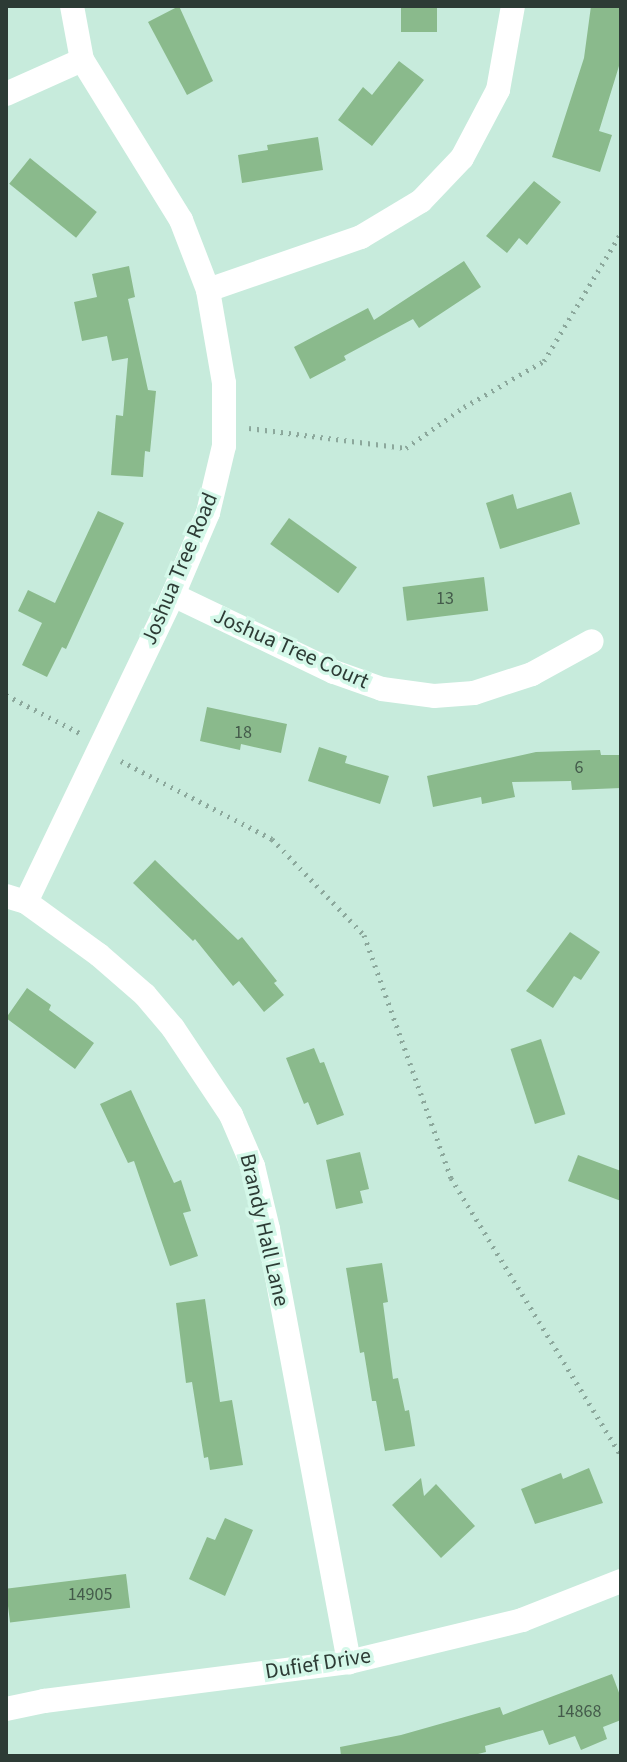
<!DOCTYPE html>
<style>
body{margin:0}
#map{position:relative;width:627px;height:1762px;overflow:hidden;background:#c7ebdc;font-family:"Source Sans 3",sans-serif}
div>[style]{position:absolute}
.building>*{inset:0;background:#8aba8c;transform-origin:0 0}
.path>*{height:5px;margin-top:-2.5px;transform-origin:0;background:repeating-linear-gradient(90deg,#8ca89c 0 2px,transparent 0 8px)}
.street>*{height:24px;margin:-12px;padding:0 12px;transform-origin:12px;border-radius:12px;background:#fff}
span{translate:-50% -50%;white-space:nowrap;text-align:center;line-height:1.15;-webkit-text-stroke:7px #d4f8e9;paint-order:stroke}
.number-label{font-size:18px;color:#445b4b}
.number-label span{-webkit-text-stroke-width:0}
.street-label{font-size:22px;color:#2d3b35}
.frame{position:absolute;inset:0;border:8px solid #2d3b35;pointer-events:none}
</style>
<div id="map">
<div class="building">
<i style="clip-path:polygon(179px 6px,213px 81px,187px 95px,148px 22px)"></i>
<i style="left:401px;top:6px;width:36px;height:26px"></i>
<i style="clip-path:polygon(591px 6px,621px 6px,619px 66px,599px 131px,612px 135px,600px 172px,552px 157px,584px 58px)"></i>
<i style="clip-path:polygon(399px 61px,424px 80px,372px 146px,338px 120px,363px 87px,372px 95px)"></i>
<i style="clip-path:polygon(318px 137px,323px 170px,242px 183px,238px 155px,268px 150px,267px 145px)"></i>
<i style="left:30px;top:158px;width:86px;height:33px;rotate:39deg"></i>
<i style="clip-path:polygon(534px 181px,561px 202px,527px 245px,519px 238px,507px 253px,486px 236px)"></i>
<i style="clip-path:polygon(464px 261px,481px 287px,419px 328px,413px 319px,344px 356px,346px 360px,310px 379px,294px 347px,368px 308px,374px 320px)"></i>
<i style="clip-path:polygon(129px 266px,135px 297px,128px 299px,148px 390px,156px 391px,150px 452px,145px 451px,143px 477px,111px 475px,116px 415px,123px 416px,128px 358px,112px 361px,107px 336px,82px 341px,74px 302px,97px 297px,92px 274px)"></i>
<i style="clip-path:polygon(571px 492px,580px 524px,500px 549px,486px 503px,513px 494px,517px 509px)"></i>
<i style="clip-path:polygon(98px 511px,124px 523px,66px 649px,62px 647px,47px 677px,22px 665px,42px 623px,18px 611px,28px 590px,55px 603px)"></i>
<i style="left:289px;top:518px;width:84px;height:32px;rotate:36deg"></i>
<i style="left:484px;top:577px;width:34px;height:82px;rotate:83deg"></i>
<i style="clip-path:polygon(207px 707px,287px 724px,281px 753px,241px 744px,240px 750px,200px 741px)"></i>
<i style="clip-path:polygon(319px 747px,347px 756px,345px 763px,389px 776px,380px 804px,308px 781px)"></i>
<i style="clip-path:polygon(600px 750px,601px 755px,621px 755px,621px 788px,572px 790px,571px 781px,512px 782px,515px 797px,482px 804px,481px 797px,433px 807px,427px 776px,536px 752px)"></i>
<i style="clip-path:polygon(155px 860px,238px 940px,242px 937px,277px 981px,274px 983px,284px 995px,264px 1012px,239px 981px,233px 986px,195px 939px,193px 941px,133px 883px)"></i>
<i style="clip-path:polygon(570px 932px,600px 952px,581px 980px,574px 976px,553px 1008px,526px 991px)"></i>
<i style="clip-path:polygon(27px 988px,51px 1005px,49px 1010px,94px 1043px,75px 1069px,6px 1018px)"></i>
<i style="left:541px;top:1039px;width:79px;height:32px;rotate:72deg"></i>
<i style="clip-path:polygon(314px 1048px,320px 1063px,324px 1062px,344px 1115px,317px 1125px,308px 1102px,304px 1104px,286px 1058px)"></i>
<i style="clip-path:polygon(131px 1090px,174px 1183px,181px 1180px,191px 1211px,183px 1213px,198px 1256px,170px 1266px,134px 1161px,128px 1163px,100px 1104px)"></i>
<i style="clip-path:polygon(360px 1152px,369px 1189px,360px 1191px,363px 1203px,336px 1209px,326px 1160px)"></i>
<i style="clip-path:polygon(578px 1155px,621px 1171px,621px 1201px,568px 1181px)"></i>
<i style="clip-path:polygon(382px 1263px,388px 1302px,383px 1303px,393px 1379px,398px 1378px,405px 1411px,409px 1410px,415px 1446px,385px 1451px,376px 1401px,372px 1401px,364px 1352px,360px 1353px,346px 1268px)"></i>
<i style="clip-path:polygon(205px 1299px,220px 1402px,232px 1400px,243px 1465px,210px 1470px,208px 1457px,204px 1458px,192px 1382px,186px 1383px,176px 1303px)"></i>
<i style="clip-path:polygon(589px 1468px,603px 1503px,535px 1524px,521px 1489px,561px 1473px,563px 1479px)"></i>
<i style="clip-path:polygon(421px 1478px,424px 1496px,436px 1484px,475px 1526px,441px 1558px,392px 1505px)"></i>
<i style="clip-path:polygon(225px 1518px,253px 1530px,225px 1596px,189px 1579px,207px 1537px,215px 1540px)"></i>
<i style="left:126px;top:1574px;width:34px;height:121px;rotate:83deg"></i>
<i style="clip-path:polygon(612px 1674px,621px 1698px,621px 1720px,603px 1727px,607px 1739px,581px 1750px,575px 1736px,549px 1745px,543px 1730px,485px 1746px,486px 1752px,470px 1756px,341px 1756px,340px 1747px,401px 1735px,500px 1707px,503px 1715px)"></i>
</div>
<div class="path">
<i style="left:249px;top:428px;width:158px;rotate:7.3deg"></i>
<i style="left:406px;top:448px;width:71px;rotate:-35.3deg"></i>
<i style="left:464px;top:407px;width:92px;rotate:-29.9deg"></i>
<i style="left:544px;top:361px;width:149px;rotate:-59deg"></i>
<i style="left:6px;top:695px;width:83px;rotate:27.2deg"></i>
<i style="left:121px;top:761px;width:170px;rotate:27.3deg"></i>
<i style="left:272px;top:839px;width:133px;rotate:46.2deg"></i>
<i style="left:364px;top:935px;width:258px;rotate:70.3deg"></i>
<i style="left:451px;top:1178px;width:325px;rotate:58.5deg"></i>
</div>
<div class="street">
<i style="left:6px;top:94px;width:83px;rotate:-24.1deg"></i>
<i style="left:208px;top:290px;width:162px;rotate:-19.1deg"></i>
<i style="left:361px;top:237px;width:70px;rotate:-31deg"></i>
<i style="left:421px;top:201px;width:59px;rotate:-46.4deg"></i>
<i style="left:462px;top:158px;width:77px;rotate:-62.1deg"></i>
<i style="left:498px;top:90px;width:85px;rotate:-79.9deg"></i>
<i style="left:173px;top:595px;width:178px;rotate:25.6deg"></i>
<i style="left:334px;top:672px;width:51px;rotate:19.5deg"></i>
<i style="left:382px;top:689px;width:52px;rotate:7.7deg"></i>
<i style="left:434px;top:696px;width:40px;rotate:-4.3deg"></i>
<i style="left:474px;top:693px;width:61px;rotate:-18.1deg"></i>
<i style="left:532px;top:674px;width:68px;rotate:-28.8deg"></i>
<i style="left:6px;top:896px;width:21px;rotate:17deg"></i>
<i style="left:26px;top:902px;width:90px;rotate:36deg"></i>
<i style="left:99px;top:955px;width:61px;rotate:41deg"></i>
<i style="left:145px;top:995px;width:43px;rotate:49.7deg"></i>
<i style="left:173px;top:1028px;width:105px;rotate:56.3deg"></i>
<i style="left:231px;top:1115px;width:56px;rotate:66.7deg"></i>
<i style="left:253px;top:1166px;width:65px;rotate:76.6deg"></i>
<i style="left:268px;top:1229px;width:441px;rotate:79.4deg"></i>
<i style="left:26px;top:902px;width:340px;rotate:-64.4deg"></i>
<i style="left:173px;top:595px;width:89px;rotate:-66.9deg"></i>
<i style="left:208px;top:513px;width:69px;rotate:-76.6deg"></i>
<i style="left:224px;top:446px;width:63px;rotate:-90deg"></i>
<i style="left:224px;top:383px;width:94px;rotate:-99.8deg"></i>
<i style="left:208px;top:290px;width:75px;rotate:-111.1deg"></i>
<i style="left:181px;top:220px;width:188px;rotate:-121.7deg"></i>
<i style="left:82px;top:60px;width:55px;rotate:-100.5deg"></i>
<i style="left:6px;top:1709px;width:39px;rotate:-12deg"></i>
<i style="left:44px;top:1701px;width:307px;rotate:-7.3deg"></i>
<i style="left:349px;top:1662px;width:178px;rotate:-13.6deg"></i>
<i style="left:522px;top:1620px;width:106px;rotate:-21.5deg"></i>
</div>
<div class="number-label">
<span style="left:445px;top:599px">13</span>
<span style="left:243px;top:733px">18</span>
<span style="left:579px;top:768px">6</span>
<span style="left:90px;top:1595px">14905</span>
<span style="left:579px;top:1712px">14868</span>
</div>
<div class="street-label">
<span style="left:180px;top:569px;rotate:-67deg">Joshua Tree Road</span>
<span style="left:291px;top:649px;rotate:24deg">Joshua Tree Court</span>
<span style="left:264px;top:1230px;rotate:77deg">Brandy Hall Lane</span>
<span style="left:318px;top:1664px;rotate:-9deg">Dufief Drive</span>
</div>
<div class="frame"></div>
</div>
